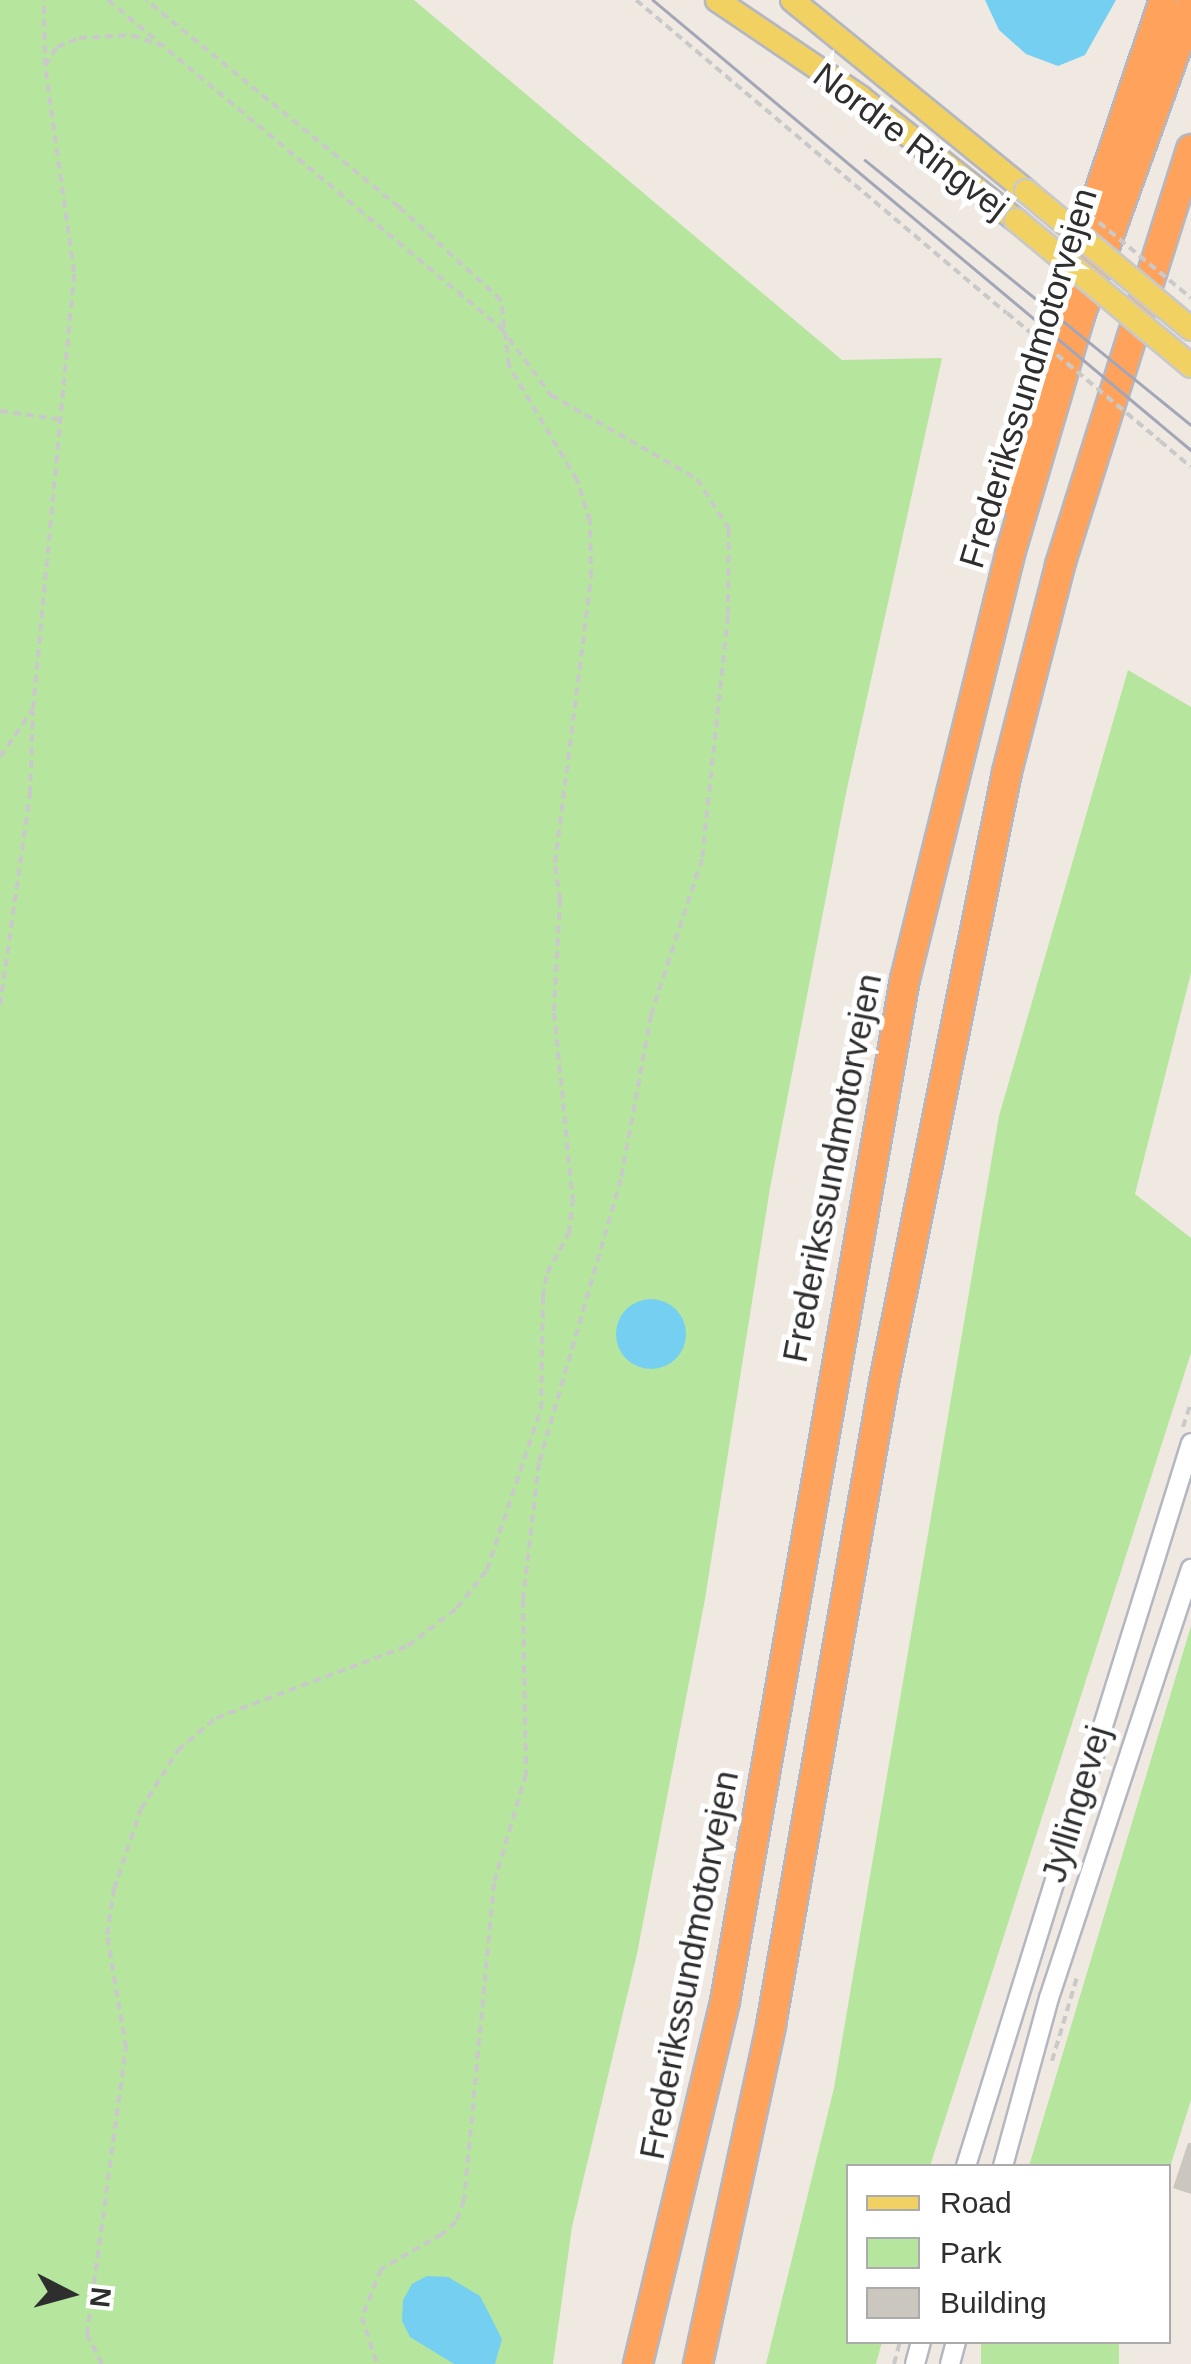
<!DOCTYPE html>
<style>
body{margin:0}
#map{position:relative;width:1191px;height:2364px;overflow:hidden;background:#efe9e1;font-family:Arial,sans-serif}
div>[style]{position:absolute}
.green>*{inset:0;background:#b6e59e;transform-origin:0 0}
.water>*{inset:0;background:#75cff0}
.round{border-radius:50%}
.building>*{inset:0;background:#cbc7bf}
.path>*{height:4px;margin-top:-2px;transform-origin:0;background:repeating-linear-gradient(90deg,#c9c9c9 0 8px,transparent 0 13px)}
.roads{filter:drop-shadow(2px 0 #b4b7c1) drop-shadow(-2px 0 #b4b7c1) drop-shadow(0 2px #b4b7c1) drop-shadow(0 -2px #b4b7c1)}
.minor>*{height:18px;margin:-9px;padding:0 9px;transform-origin:9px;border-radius:9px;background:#fff}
.major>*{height:22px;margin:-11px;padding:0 11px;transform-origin:11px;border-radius:11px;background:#f2d163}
.highway>*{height:28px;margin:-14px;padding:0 14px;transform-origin:14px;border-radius:14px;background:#ffa35c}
.tram>*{height:2.5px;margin:-1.25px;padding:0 1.25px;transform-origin:1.25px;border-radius:1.25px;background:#a3a6b8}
.path-bridge>*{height:4px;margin-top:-2px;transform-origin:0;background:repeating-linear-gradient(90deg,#c9c9c9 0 8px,transparent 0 13px)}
.bridges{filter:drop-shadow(2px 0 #c9c9c9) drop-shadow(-2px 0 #c9c9c9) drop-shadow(0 2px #c9c9c9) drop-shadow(0 -2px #c9c9c9)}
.major-bridge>*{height:22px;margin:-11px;padding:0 11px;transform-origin:11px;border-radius:11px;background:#f2d163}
span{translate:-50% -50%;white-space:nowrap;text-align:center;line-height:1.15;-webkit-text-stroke:10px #fff;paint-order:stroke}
.street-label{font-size:35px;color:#2e2e2e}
.legend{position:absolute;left:846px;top:2164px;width:325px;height:180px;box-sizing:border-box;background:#fff;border:2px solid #ababab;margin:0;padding:12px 18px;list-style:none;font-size:30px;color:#2e2e2e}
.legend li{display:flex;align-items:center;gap:20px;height:50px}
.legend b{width:50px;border:2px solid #ababab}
.north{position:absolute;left:20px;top:2244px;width:100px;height:100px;-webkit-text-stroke:8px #fff;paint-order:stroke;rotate:96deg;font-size:28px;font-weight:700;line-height:40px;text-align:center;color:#2e2e2e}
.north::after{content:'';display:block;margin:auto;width:35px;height:45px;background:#2e2e2e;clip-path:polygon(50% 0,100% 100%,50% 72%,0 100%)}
</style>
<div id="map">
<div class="green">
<i style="clip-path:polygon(0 0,414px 0,842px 360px,942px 358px,846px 793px,770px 1188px,705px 1599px,637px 1954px,572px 2227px,553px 2364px,0 2364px)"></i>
<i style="clip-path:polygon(1128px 670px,1191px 707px,1191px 973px,1135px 1194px,1191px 1238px,1191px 1353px,930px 2166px,848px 2166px,848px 2342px,882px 2342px,876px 2364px,766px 2364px,834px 2088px,999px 1116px)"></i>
<i style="clip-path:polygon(1191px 1626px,1191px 2100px,1169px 2170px,1029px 2166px)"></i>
<i style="left:981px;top:2342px;width:138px;height:22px"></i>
</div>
<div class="water">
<i style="clip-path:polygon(985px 0,1116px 0,1085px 55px,1058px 66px,1026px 54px,999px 30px)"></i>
<i class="round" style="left:616px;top:1299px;width:70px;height:70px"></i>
<i style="clip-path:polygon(427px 2276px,448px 2277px,480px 2296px,502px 2339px,495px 2364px,454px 2364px,410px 2337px,402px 2321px,403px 2300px,412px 2284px)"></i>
</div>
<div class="building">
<i style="clip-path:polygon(1188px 2143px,1191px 2143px,1191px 2194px,1173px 2188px)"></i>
</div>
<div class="path">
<i style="left:108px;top:0;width:512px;rotate:39.85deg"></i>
<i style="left:501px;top:328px;width:84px;rotate:53.3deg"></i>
<i style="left:551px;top:395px;width:168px;rotate:29.9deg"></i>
<i style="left:697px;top:479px;width:59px;rotate:57.4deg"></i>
<i style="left:729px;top:529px;width:87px;rotate:90.7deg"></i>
<i style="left:728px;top:616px;width:244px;rotate:96.1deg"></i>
<i style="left:702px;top:859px;width:164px;rotate:108.1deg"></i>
<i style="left:651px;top:1015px;width:167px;rotate:100.4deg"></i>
<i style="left:621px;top:1179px;width:296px;rotate:106.1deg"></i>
<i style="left:539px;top:1463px;width:138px;rotate:96.7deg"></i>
<i style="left:523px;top:1600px;width:174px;rotate:89deg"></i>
<i style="left:526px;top:1774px;width:114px;rotate:106.4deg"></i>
<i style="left:494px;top:1883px;width:318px;rotate:95.4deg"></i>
<i style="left:464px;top:2200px;width:23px;rotate:110deg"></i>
<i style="left:456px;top:2222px;width:18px;rotate:139deg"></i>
<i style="left:442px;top:2234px;width:70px;rotate:150.2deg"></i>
<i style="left:381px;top:2269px;width:52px;rotate:111.6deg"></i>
<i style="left:362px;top:2317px;width:49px;rotate:72.3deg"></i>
<i style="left:636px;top:0;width:485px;rotate:40.2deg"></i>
<i style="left:45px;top:66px;width:22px;rotate:-58deg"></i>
<i style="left:57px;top:47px;width:24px;rotate:-22deg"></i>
<i style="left:79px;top:38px;width:53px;rotate:-3.2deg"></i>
<i style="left:132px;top:35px;width:30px;rotate:20deg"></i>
<i style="left:0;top:411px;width:59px;rotate:7.9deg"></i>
<i style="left:1160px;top:441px;width:40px;rotate:40deg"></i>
<i style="left:0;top:757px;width:58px;rotate:-55.5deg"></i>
<i style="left:33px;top:709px;width:439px;rotate:-84.6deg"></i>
<i style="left:74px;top:272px;width:208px;rotate:-98deg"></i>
<i style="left:45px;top:66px;width:66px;rotate:-90.9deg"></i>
<i style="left:0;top:1005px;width:213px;rotate:-81.9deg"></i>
<i style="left:30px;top:794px;width:82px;rotate:-87.9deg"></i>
<i style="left:1183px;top:1427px;width:26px;rotate:-72deg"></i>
<i style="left:1052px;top:2061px;width:91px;rotate:-73.4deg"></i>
<i style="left:102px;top:2364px;width:33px;rotate:-117deg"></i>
<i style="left:87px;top:2335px;width:290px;rotate:-82.3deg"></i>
<i style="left:126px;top:2048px;width:115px;rotate:-99.5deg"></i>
<i style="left:107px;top:1935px;width:47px;rotate:-81.3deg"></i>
<i style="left:114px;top:1889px;width:84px;rotate:-71.4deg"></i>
<i style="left:141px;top:1809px;width:70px;rotate:-57.9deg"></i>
<i style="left:178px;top:1750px;width:50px;rotate:-40.1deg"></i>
<i style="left:216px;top:1718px;width:205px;rotate:-20.6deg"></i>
<i style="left:408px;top:1646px;width:62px;rotate:-37.8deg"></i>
<i style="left:457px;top:1608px;width:48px;rotate:-51.7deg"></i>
<i style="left:487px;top:1570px;width:170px;rotate:-71.5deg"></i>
<i style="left:541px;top:1409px;width:112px;rotate:-89deg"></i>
<i style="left:543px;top:1297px;width:24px;rotate:-81deg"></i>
<i style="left:547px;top:1273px;width:46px;rotate:-61.2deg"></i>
<i style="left:569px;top:1233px;width:31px;rotate:-83deg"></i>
<i style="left:573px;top:1202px;width:192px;rotate:-95.7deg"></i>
<i style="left:554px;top:1011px;width:111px;rotate:-86.9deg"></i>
<i style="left:560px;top:900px;width:37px;rotate:-98deg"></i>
<i style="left:555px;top:863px;width:288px;rotate:-82.8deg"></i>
<i style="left:591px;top:577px;width:56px;rotate:-91deg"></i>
<i style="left:590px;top:521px;width:43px;rotate:-107.6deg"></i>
<i style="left:577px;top:480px;width:133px;rotate:-120.8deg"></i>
<i style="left:509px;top:366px;width:66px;rotate:-96.9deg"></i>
<i style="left:501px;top:300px;width:138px;rotate:-137.6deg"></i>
<i style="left:399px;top:207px;width:327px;rotate:-140.7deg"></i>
<i style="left:894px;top:2364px;width:23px;rotate:-75deg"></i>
</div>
<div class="roads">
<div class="minor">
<i style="left:966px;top:2166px;width:757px;rotate:-72.71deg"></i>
<i style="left:1003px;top:2166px;width:174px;rotate:-74.7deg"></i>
<i style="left:1049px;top:1998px;width:452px;rotate:-71.7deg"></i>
<i style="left:915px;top:2364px;width:23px;rotate:-75deg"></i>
<i style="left:950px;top:2364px;width:23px;rotate:-75deg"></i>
</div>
<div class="major">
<i style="left:717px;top:0;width:173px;rotate:34.1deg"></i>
<i style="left:860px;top:97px;width:199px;rotate:38.3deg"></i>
<i style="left:792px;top:0;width:302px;rotate:39.2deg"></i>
</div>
<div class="highway">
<i style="left:1011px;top:500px;width:101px;rotate:-79.7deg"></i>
<i style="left:1029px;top:401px;width:423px;rotate:-71.4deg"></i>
<i style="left:638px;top:2364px;width:373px;rotate:-76.5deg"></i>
<i style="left:725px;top:2001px;width:1038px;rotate:-80.01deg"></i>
<i style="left:905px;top:979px;width:438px;rotate:-76.1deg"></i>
<i style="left:1010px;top:554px;width:248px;rotate:-73.6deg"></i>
<i style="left:1080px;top:316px;width:327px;rotate:-70.2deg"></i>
<i style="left:698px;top:2364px;width:347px;rotate:-77.8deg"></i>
<i style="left:771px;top:2025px;width:653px;rotate:-80.03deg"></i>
<i style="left:884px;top:1382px;width:622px;rotate:-78.6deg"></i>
<i style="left:1007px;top:772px;width:214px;rotate:-75.6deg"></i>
<i style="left:1060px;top:565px;width:436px;rotate:-72.5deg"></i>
</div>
</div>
<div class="tram">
<i style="left:653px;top:0;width:701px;rotate:39.91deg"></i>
<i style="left:865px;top:160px;width:420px;rotate:39.1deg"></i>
</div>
<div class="path-bridge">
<i style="left:1079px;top:206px;width:145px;rotate:39.4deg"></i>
<i style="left:1007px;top:313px;width:199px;rotate:39.9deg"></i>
</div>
<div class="bridges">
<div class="major-bridge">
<i style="left:1026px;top:191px;width:215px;rotate:39.9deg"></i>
<i style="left:1016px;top:220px;width:228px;rotate:39.8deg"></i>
</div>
</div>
<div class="street-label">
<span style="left:911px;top:141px;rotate:37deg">Nordre Ringvej</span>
<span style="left:1028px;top:378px;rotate:-73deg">Frederikssundmotorvejen</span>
<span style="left:832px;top:1168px;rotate:-79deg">Frederikssundmotorvejen</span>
<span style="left:1076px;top:1804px;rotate:-73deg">Jyllingevej</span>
<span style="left:689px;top:1965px;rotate:-79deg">Frederikssundmotorvejen</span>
</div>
<ul class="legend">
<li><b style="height:12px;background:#f2d163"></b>Road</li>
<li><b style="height:28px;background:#b6e59e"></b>Park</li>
<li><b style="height:28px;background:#cbc7bf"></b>Building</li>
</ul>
<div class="north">N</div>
</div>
